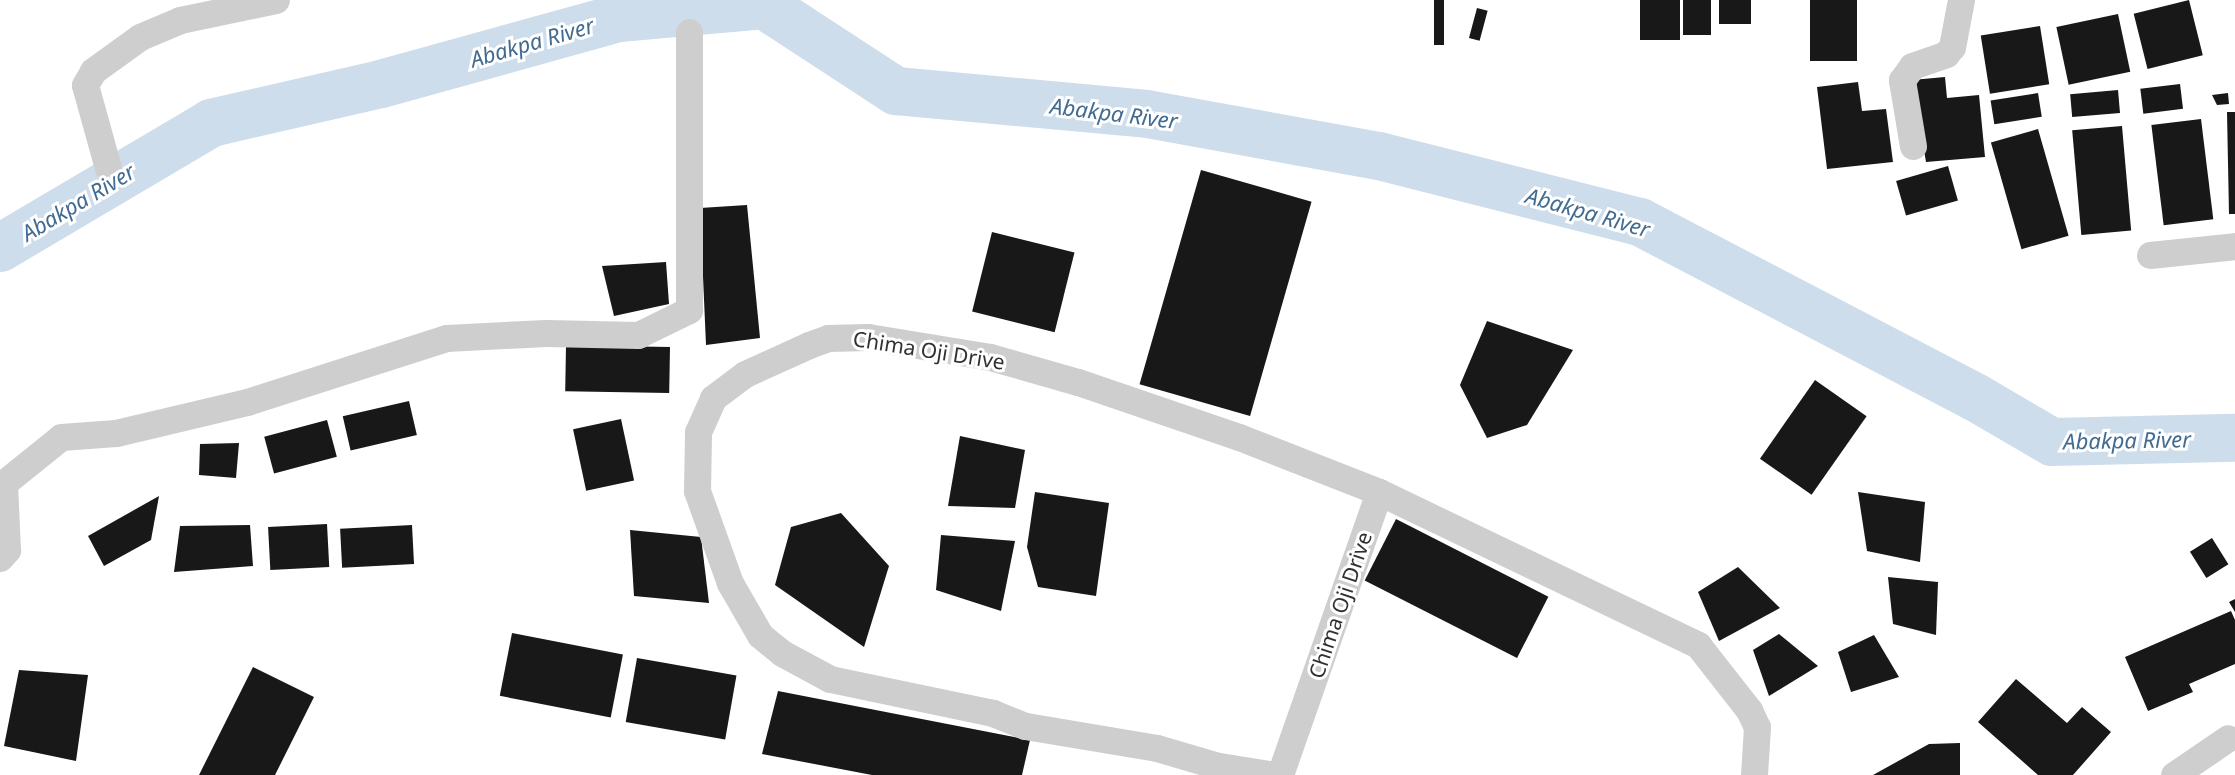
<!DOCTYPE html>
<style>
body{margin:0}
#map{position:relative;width:2235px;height:775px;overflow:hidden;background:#fff;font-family:"Noto Sans",sans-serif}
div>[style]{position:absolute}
.river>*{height:48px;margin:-24px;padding:0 24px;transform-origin:24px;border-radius:24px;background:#ceddec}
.building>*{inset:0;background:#181818;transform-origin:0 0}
.minor>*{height:27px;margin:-13.5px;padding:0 13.5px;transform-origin:13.5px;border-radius:13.5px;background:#cecece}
span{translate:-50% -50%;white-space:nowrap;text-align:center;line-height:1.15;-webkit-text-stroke:6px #fff;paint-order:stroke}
.street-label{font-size:21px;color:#313131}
.water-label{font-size:22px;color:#426b91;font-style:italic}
</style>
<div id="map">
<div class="river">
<i style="left:0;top:248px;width:245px;rotate:-30.6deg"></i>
<i style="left:211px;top:123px;width:174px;rotate:-12.9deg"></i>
<i style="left:381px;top:84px;width:247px;rotate:-15.5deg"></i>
<i style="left:619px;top:18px;width:146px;rotate:-5.1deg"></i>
<i style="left:764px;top:5px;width:158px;rotate:33.1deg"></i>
<i style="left:896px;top:91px;width:252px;rotate:5.2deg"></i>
<i style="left:1147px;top:114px;width:236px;rotate:10.3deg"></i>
<i style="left:1379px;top:156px;width:269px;rotate:14.2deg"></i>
<i style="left:1640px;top:222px;width:378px;rotate:27.6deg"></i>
<i style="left:1975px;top:397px;width:89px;rotate:30.3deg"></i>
<i style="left:2052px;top:442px;width:183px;rotate:-1.3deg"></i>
</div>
<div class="building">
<i style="left:1434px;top:0;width:10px;height:45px"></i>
<i style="left:1640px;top:0;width:40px;height:40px"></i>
<i style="left:1683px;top:0;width:28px;height:35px"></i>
<i style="left:1719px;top:0;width:32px;height:24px"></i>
<i style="left:1810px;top:0;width:47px;height:61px"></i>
<i style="left:2189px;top:0;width:57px;height:57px;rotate:76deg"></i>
<i style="left:1477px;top:8px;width:11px;height:31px;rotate:15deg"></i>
<i style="left:2118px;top:14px;width:59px;height:63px;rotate:78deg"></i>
<i style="left:2040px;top:26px;width:59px;height:60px;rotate:81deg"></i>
<i style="clip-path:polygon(1945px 77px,1947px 98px,1979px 95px,1985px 157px,1926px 162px,1912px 80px)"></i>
<i style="clip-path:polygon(1858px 82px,1862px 111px,1886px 109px,1893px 162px,1827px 169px,1817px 87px)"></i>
<i style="left:2180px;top:84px;width:25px;height:40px;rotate:83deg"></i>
<i style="left:2118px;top:90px;width:23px;height:48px;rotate:85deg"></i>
<i style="left:2038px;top:93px;width:24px;height:48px;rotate:81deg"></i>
<i style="clip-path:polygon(2228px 93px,2229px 104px,2217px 105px,2212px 95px)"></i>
<i style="clip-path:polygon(2227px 112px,2235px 112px,2235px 214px,2229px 214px)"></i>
<i style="left:2201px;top:119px;width:101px;height:50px;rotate:83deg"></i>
<i style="left:2122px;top:126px;width:105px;height:50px;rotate:85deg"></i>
<i style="left:2038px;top:129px;width:111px;height:49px;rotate:74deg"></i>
<i style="left:1948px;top:166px;width:36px;height:54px;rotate:74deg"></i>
<i style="left:1201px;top:170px;width:115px;height:223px;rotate:16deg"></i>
<i style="clip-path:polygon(747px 205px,760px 338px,706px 345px,700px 208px)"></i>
<i style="left:992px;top:232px;width:85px;height:82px;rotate:14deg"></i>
<i style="clip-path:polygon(666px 262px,669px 304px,614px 316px,602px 266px)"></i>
<i style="clip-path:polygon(1487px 321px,1573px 350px,1527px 425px,1487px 438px,1460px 385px)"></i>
<i style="left:670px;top:347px;width:46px;height:104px;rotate:91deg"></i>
<i style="left:1815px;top:380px;width:63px;height:96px;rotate:35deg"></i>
<i style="left:409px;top:401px;width:35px;height:68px;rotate:77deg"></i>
<i style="left:621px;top:419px;width:63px;height:49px;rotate:78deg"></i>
<i style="left:327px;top:420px;width:38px;height:65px;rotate:75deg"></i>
<i style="clip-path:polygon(960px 436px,1025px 450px,1015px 508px,948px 506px)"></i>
<i style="clip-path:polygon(239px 443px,236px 478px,199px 475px,200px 444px)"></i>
<i style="clip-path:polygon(1035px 492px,1109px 503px,1096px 596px,1038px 587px,1027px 547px)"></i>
<i style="clip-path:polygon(1858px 492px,1925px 502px,1920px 562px,1867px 551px)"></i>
<i style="clip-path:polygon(159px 496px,151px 540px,104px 566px,88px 536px)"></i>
<i style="clip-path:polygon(841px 513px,889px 566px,864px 647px,775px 585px,791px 527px)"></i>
<i style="left:1396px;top:519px;width:171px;height:69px;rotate:27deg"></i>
<i style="left:327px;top:524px;width:43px;height:59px;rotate:87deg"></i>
<i style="clip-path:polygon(250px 525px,253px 566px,174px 572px,180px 526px)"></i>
<i style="left:412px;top:525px;width:39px;height:72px;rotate:87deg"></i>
<i style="clip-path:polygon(630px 530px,701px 537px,709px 603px,634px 596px)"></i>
<i style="clip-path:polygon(941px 535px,1015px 541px,1001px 611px,936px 590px)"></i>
<i style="left:2212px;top:538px;width:31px;height:26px;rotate:58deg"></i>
<i style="clip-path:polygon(1738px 567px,1780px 608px,1719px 641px,1698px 592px)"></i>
<i style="clip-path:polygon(1888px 577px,1938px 582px,1936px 635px,1893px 624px)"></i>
<i style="clip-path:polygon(2235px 599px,2235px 612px,2229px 602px)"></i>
<i style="clip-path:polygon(2231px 611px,2235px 620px,2235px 664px,2189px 684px,2193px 692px,2148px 711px,2125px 657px)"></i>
<i style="left:512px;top:633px;width:113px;height:64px;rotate:11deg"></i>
<i style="clip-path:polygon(1779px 634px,1818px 666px,1769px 696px,1753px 650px)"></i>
<i style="clip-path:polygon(1874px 635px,1899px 677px,1851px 692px,1838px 652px)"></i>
<i style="left:637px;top:658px;width:101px;height:65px;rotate:10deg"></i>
<i style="clip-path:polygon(253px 667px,314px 697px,275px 775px,199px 775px)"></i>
<i style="clip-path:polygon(19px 670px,88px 675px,76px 761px,4px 746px)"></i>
<i style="clip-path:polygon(2016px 679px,2067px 723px,2082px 707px,2111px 732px,2073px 775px,2038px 775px,1978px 722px)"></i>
<i style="clip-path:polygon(778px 691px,1030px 740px,1022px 775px,872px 775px,762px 754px)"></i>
<i style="clip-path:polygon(1960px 743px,1960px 775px,1873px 775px,1929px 744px)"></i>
</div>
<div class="minor">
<i style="left:1913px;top:146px;width:67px;rotate:-99.5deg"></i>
<i style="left:1902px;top:80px;width:17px;rotate:-54deg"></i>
<i style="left:1912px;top:66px;width:36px;rotate:-19deg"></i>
<i style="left:1946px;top:54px;width:9px;rotate:-49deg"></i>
<i style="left:1952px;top:47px;width:48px;rotate:-79.2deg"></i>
<i style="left:108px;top:168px;width:86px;rotate:-105.5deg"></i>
<i style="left:85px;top:85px;width:16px;rotate:-60deg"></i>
<i style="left:93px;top:71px;width:58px;rotate:-35.9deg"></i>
<i style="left:140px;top:37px;width:43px;rotate:-23deg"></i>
<i style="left:180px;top:20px;width:98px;rotate:-11.8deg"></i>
<i style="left:2150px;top:255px;width:85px;rotate:-6deg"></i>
<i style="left:1379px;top:492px;width:354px;rotate:25.6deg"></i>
<i style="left:1698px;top:645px;width:83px;rotate:51.9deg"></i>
<i style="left:1749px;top:710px;width:19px;rotate:65deg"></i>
<i style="left:1757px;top:727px;width:48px;rotate:93.6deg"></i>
<i style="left:0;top:558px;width:11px;rotate:-49deg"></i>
<i style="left:7px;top:550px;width:67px;rotate:-92.6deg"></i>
<i style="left:4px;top:483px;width:73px;rotate:-38.9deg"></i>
<i style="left:61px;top:437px;width:55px;rotate:-4.2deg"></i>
<i style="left:116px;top:433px;width:135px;rotate:-13.3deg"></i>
<i style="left:247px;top:402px;width:209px;rotate:-17.8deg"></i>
<i style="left:446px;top:338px;width:100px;rotate:-2.9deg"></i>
<i style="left:546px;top:333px;width:92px;rotate:1.2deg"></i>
<i style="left:638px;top:335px;width:57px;rotate:-26.1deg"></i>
<i style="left:689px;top:310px;width:278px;rotate:-90deg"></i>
<i style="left:1275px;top:775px;width:58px;rotate:-171deg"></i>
<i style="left:1218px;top:766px;width:64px;rotate:-163.6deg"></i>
<i style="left:1157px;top:748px;width:134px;rotate:-170.5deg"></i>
<i style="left:1025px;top:726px;width:35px;rotate:-158deg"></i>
<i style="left:993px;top:713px;width:167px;rotate:-168.2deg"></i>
<i style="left:830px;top:679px;width:55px;rotate:-151.6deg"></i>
<i style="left:782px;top:653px;width:28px;rotate:-141deg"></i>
<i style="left:760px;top:635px;width:60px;rotate:-120deg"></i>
<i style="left:730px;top:583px;width:98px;rotate:-109.7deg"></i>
<i style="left:697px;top:491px;width:59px;rotate:-89deg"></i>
<i style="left:698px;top:432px;width:37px;rotate:-66deg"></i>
<i style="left:713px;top:398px;width:40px;rotate:-37deg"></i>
<i style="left:745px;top:374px;width:70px;rotate:-24.4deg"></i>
<i style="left:809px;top:345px;width:20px;rotate:-20deg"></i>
<i style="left:828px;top:338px;width:40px;rotate:-1.4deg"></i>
<i style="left:868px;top:337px;width:124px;rotate:9.3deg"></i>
<i style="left:990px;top:357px;width:91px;rotate:15.9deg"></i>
<i style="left:1078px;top:382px;width:170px;rotate:18.9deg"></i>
<i style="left:1239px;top:437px;width:150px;rotate:21.4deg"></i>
<i style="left:1379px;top:492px;width:300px;rotate:109.3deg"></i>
<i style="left:2174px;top:775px;width:65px;rotate:-34.4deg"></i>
</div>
<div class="street-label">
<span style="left:929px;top:350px;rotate:9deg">Chima Oji Drive</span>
<span style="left:1340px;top:605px;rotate:-71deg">Chima Oji Drive</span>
</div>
<div class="water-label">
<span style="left:532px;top:42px;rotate:-16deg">Abakpa River</span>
<span style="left:1114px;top:113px;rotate:7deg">Abakpa River</span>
<span style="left:78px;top:202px;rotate:-31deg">Abakpa River</span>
<span style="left:1588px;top:212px;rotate:16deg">Abakpa River</span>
<span style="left:2127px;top:440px;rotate:-1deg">Abakpa River</span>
</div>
</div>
